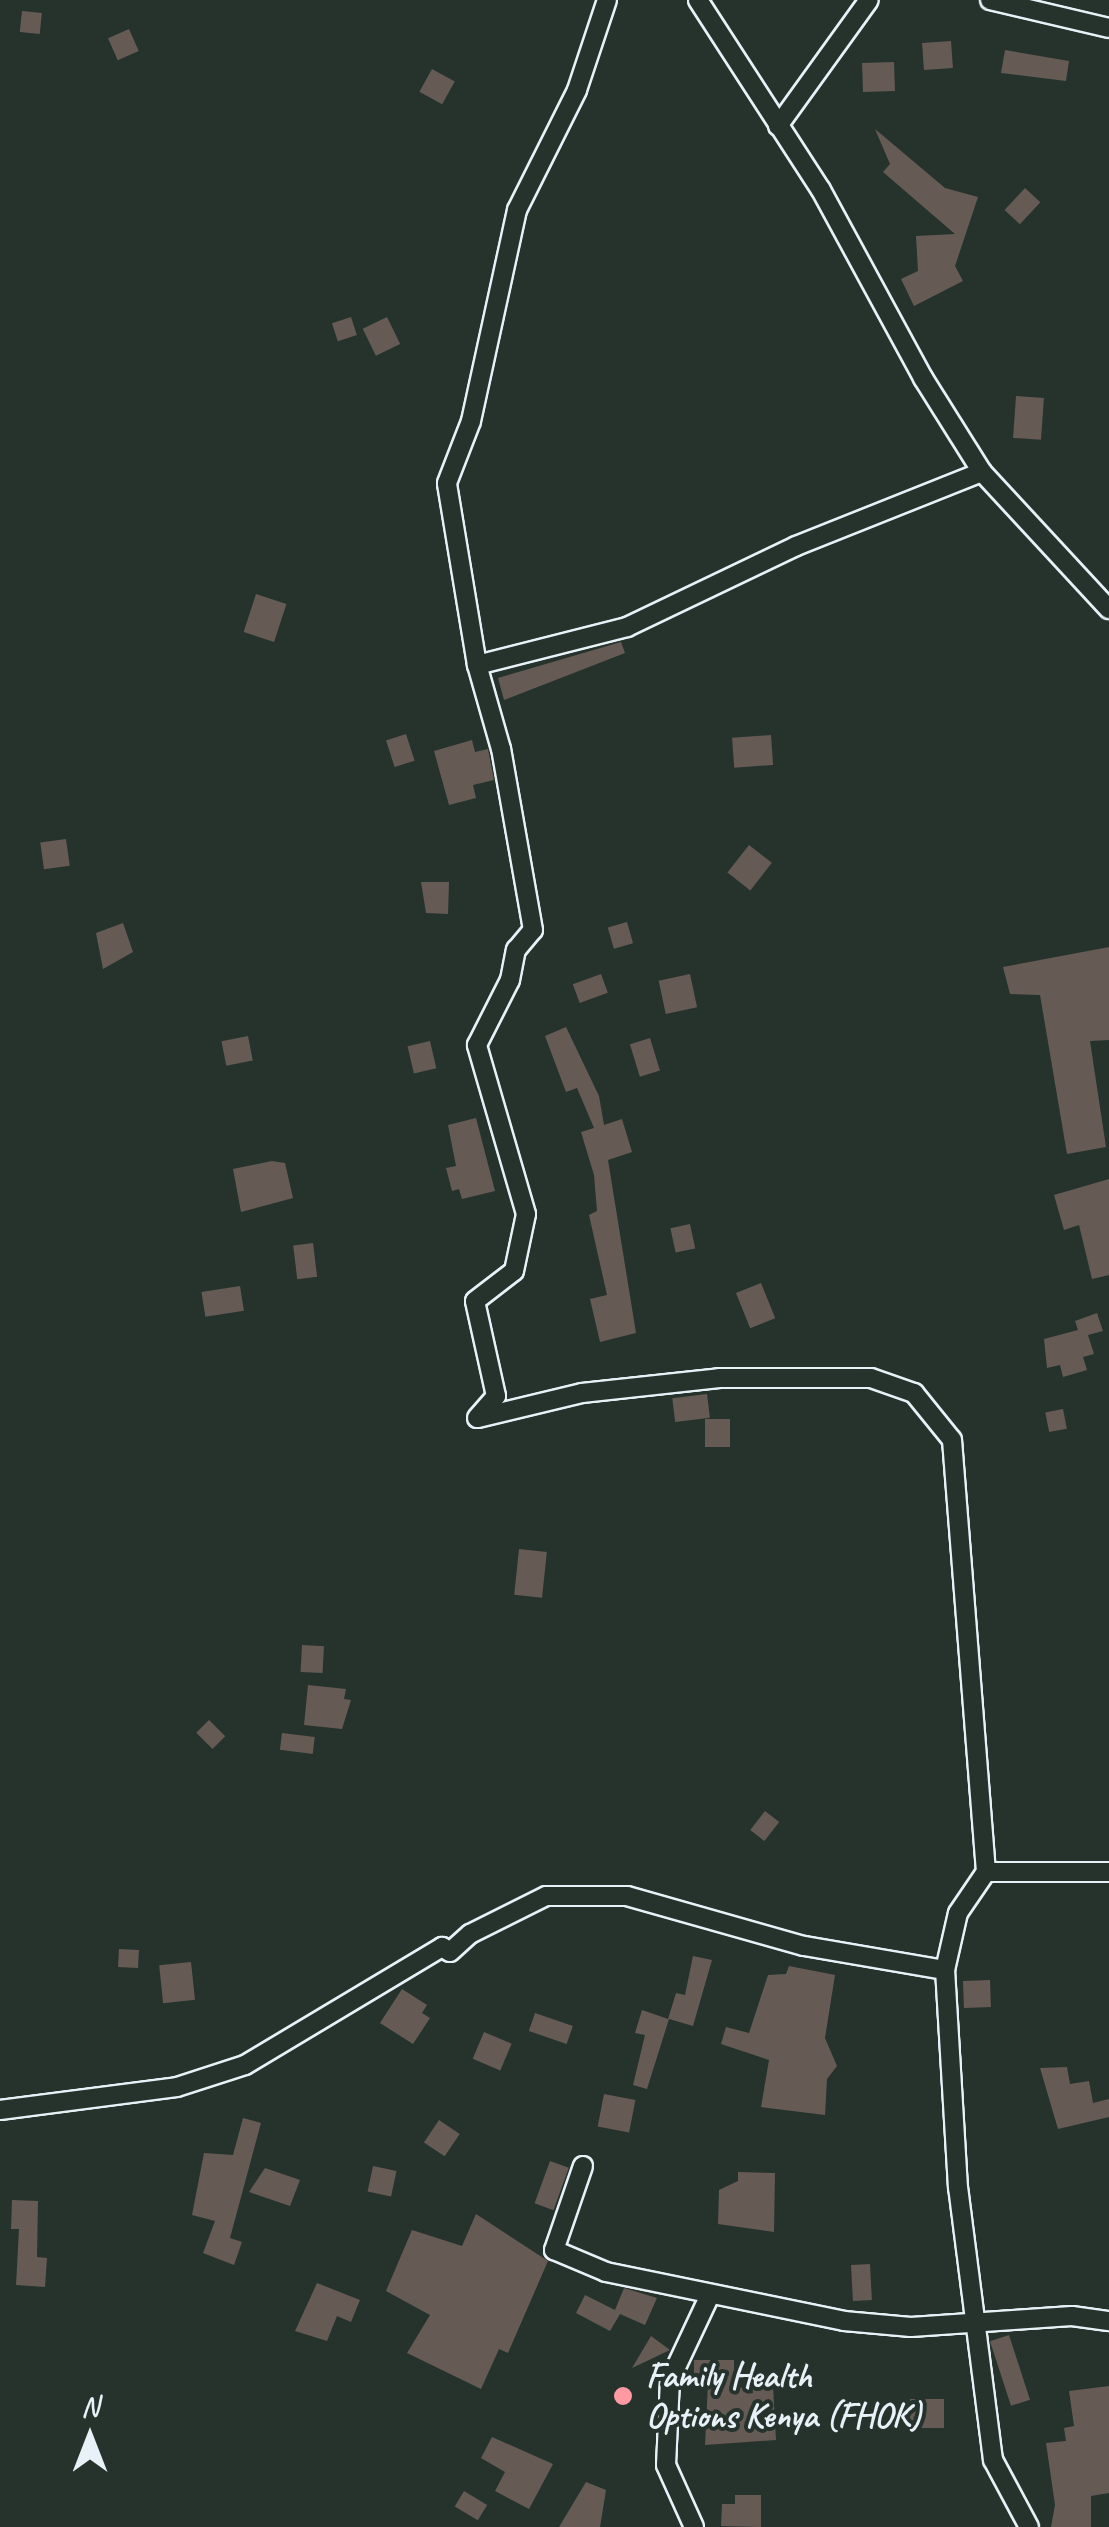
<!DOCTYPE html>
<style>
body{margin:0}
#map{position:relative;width:1109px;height:2527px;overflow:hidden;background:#26332d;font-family:Caveat,sans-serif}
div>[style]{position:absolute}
.building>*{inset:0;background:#665a55;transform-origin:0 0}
.roads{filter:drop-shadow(2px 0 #e8f1f8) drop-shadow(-2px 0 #e8f1f8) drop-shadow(0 2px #e8f1f8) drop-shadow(0 -2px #e8f1f8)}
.street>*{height:18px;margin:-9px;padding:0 9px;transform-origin:9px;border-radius:9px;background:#26332d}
.dots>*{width:28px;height:28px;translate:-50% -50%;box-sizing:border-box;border:5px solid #26332d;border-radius:50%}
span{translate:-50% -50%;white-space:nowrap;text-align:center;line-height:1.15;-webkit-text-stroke:8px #26332d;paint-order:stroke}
.poi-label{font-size:35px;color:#e8f1f8;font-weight:700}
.left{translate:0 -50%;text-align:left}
.north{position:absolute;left:40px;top:2387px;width:100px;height:100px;-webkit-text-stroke:8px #26332d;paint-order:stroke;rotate:0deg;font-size:28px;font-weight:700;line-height:40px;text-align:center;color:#e8f1f8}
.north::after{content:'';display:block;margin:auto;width:35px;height:45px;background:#e8f1f8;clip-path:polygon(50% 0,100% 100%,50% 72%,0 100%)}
</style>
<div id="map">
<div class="building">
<i style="left:22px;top:11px;width:20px;height:21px;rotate:6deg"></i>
<i style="left:129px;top:29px;width:24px;height:23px;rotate:66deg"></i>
<i style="left:951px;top:41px;width:27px;height:29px;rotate:86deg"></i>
<i style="clip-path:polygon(1005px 50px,1069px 61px,1066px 81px,1001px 73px)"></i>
<i style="left:894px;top:62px;width:29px;height:32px;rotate:88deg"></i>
<i style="left:432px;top:69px;width:26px;height:26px;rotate:29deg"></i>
<i style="clip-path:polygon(875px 129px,945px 188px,978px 197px,955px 266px,963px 281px,914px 306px,901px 279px,918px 271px,916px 236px,955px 234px,883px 172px,890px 164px)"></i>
<i style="left:1025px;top:188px;width:21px;height:30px;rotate:43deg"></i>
<i style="left:351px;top:317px;width:19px;height:20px;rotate:72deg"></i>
<i style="left:387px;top:317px;width:30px;height:27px;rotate:64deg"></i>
<i style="left:1016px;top:396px;width:28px;height:42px;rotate:4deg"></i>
<i style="left:256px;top:594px;width:32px;height:40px;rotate:18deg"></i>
<i style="clip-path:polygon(621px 642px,625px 653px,504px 700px,498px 678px)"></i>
<i style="left:406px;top:734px;width:28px;height:21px;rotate:72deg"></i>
<i style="left:771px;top:735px;width:30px;height:39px;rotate:86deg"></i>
<i style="clip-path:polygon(472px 740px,475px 752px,488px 749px,494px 780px,473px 785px,476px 798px,449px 805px,434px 751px)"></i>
<i style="left:66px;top:839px;width:27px;height:26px;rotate:82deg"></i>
<i style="left:749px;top:845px;width:29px;height:35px;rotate:38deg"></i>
<i style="clip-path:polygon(421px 882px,449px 882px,448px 914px,426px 913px)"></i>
<i style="left:627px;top:922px;width:22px;height:20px;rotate:74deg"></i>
<i style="clip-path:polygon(123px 923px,133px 952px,103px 969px,96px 933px)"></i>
<i style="clip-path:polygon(1109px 947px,1109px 1040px,1090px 1041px,1106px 1147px,1067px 1154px,1040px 995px,1010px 994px,1003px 967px)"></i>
<i style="left:601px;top:974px;width:20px;height:30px;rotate:70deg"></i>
<i style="left:690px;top:974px;width:34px;height:32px;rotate:78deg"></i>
<i style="clip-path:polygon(566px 1027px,599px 1096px,604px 1125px,622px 1119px,632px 1152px,608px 1160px,636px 1333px,600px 1342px,590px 1299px,607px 1295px,589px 1215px,597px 1211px,594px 1175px,581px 1132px,594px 1128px,577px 1088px,566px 1092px,545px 1036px)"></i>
<i style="left:248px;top:1036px;width:25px;height:27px;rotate:79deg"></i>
<i style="left:650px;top:1038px;width:34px;height:21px;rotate:73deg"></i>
<i style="left:430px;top:1041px;width:28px;height:23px;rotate:77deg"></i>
<i style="clip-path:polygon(476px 1118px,495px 1191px,462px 1199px,459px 1189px,452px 1191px,446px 1168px,456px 1166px,448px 1125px)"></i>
<i style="clip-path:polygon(272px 1161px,285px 1163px,293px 1198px,241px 1212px,233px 1169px)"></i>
<i style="clip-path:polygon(1109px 1179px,1109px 1275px,1092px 1279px,1079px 1225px,1064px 1230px,1054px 1195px)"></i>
<i style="left:690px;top:1224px;width:25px;height:20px;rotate:78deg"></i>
<i style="left:313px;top:1243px;width:34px;height:20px;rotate:83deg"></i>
<i style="left:761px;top:1283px;width:38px;height:27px;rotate:68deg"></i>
<i style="left:240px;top:1286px;width:25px;height:39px;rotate:81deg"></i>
<i style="clip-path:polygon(1097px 1313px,1103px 1331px,1088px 1335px,1094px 1354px,1083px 1357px,1087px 1370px,1063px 1377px,1060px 1365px,1047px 1368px,1044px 1339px,1078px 1330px,1075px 1321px)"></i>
<i style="left:707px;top:1394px;width:24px;height:35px;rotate:83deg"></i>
<i style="left:1063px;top:1409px;width:20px;height:18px;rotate:79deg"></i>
<i style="left:705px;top:1419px;width:25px;height:28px"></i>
<i style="left:519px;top:1549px;width:28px;height:46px;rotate:6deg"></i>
<i style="left:302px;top:1645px;width:22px;height:27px;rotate:3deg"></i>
<i style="clip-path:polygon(308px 1685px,346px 1689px,344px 1699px,351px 1700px,342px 1729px,304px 1725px)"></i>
<i style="left:209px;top:1720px;width:23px;height:18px;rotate:45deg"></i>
<i style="left:282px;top:1733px;width:33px;height:17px;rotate:7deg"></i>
<i style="left:765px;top:1811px;width:18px;height:24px;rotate:38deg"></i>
<i style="left:119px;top:1949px;width:20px;height:18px;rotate:3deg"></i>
<i style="clip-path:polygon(693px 1956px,712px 1960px,693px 2026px,669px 2019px,647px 2089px,633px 2085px,645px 2035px,635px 2033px,642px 2010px,668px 2019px,676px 1993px,685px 1995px)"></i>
<i style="left:191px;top:1962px;width:38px;height:32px;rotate:84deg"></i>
<i style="clip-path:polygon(789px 1966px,835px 1975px,825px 2038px,837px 2066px,827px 2079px,825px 2115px,761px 2107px,769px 2060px,721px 2044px,726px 2027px,749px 2033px,768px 1975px,786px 1974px)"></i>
<i style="left:990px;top:1980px;width:27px;height:27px;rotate:88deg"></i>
<i style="clip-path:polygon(402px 1989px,427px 2005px,422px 2013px,430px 2018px,413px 2044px,380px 2023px)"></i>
<i style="left:535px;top:2013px;width:40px;height:19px;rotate:19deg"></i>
<i style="left:484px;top:2032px;width:30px;height:29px;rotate:23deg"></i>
<i style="clip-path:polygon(1067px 2067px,1070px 2084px,1089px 2081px,1093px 2103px,1109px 2099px,1109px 2117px,1058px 2129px,1040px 2068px)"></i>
<i style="left:604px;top:2094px;width:32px;height:33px;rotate:11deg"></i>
<i style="clip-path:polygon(243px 2118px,261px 2123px,230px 2238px,242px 2242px,234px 2265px,203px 2253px,215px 2221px,192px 2215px,204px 2153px,233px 2155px)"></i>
<i style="left:439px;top:2120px;width:25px;height:27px;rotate:34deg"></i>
<i style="left:550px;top:2161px;width:20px;height:45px;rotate:20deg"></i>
<i style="left:373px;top:2166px;width:24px;height:26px;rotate:12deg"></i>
<i style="clip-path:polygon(265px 2168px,300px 2180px,290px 2206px,249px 2192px)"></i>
<i style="clip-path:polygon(738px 2172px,775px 2173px,774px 2232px,718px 2224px,719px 2190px,738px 2181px)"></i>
<i style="clip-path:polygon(12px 2200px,38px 2201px,37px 2257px,47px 2258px,45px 2287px,16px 2285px,19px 2229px,11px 2229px)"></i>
<i style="clip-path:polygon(476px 2214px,548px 2261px,508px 2353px,499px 2349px,481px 2389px,407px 2353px,430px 2315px,386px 2291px,412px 2230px,462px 2246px)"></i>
<i style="left:870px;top:2264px;width:36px;height:19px;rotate:87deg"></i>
<i style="clip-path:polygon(317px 2283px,360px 2300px,351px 2322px,337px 2316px,327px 2341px,295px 2331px)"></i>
<i style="clip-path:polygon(624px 2288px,657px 2298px,645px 2325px,620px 2314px,610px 2331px,576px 2313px,585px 2295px,615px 2310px)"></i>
<i style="left:1009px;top:2335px;width:68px;height:20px;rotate:72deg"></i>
<i style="clip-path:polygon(651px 2336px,670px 2350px,632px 2368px)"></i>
<i style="clip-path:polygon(694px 2360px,734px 2360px,734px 2388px,773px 2386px,776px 2440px,705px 2445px,708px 2383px,694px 2383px)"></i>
<i style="clip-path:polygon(1109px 2386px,1109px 2493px,1091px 2496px,1091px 2527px,1051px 2527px,1055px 2505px,1046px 2443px,1066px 2441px,1064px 2428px,1074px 2426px,1069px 2391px)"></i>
<i style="left:910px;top:2399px;width:34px;height:29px"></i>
<i style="clip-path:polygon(492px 2437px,553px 2464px,529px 2509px,495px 2491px,505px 2472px,481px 2458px)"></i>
<i style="clip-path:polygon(586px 2482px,606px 2490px,600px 2527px,559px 2527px)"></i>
<i style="left:464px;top:2491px;width:27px;height:18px;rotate:31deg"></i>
<i style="clip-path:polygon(735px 2495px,761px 2495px,761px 2527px,721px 2526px,722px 2504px,735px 2504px)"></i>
</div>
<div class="roads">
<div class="street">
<i style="left:698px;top:0;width:226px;rotate:57.1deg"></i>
<i style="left:821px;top:190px;width:214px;rotate:61.5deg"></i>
<i style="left:923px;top:378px;width:111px;rotate:57.9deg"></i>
<i style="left:982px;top:472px;width:187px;rotate:47.2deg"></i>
<i style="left:990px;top:0;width:122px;rotate:13.2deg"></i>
<i style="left:778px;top:126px;width:155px;rotate:-54.2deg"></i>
<i style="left:477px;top:665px;width:155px;rotate:-14.2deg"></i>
<i style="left:627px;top:627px;width:187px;rotate:-25.6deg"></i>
<i style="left:796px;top:546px;width:200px;rotate:-21.7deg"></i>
<i style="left:477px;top:1418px;width:29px;rotate:-49deg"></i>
<i style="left:496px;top:1396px;width:97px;rotate:-102.5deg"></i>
<i style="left:475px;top:1301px;width:49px;rotate:-37.6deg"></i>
<i style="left:514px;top:1271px;width:58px;rotate:-78.1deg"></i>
<i style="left:526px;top:1214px;width:176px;rotate:-106.2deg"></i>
<i style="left:477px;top:1045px;width:73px;rotate:-63.1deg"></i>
<i style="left:510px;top:980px;width:31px;rotate:-79deg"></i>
<i style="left:516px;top:950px;width:26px;rotate:-50deg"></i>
<i style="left:533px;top:930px;width:184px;rotate:-100deg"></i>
<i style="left:501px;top:749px;width:87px;rotate:-105.9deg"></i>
<i style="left:477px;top:665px;width:184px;rotate:-99.4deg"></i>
<i style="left:447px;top:483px;width:66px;rotate:-68.8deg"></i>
<i style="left:471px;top:421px;width:216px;rotate:-77.7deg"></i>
<i style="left:517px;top:210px;width:134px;rotate:-63.4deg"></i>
<i style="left:577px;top:90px;width:95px;rotate:-71.6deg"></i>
<i style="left:478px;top:1418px;width:107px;rotate:-13.5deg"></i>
<i style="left:582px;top:1393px;width:138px;rotate:-6.2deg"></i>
<i style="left:719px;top:1378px;width:152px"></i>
<i style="left:871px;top:1378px;width:46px;rotate:19.2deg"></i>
<i style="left:914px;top:1393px;width:60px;rotate:51deg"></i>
<i style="left:952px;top:1440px;width:433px;rotate:85.5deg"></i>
<i style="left:0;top:2110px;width:178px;rotate:-7.4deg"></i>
<i style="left:177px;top:2087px;width:71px;rotate:-17.9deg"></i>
<i style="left:245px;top:2065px;width:230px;rotate:-30.9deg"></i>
<i style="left:442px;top:1947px;width:9px;rotate:32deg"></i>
<i style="left:450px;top:1952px;width:27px;rotate:-42deg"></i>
<i style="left:470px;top:1934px;width:85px;rotate:-26.6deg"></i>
<i style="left:546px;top:1896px;width:81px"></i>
<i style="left:627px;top:1896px;width:184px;rotate:15.8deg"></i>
<i style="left:804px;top:1946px;width:143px;rotate:9.7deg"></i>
<i style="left:583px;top:2166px;width:89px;rotate:109deg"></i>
<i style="left:554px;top:2250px;width:56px;rotate:22.9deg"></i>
<i style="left:606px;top:2272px;width:243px;rotate:11.6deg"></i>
<i style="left:844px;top:2321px;width:67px;rotate:5.1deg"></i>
<i style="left:911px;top:2327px;width:161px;rotate:-3.9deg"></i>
<i style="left:1072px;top:2316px;width:37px;rotate:8deg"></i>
<i style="left:694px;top:2527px;width:68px;rotate:-114.3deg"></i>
<i style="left:666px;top:2465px;width:85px;rotate:-87.3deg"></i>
<i style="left:670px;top:2380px;width:94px;rotate:-64.8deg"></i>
<i style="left:1029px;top:2527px;width:76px;rotate:-118.2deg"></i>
<i style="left:993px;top:2460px;width:274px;rotate:-97.3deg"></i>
<i style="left:958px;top:2188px;width:218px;rotate:-93.4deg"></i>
<i style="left:945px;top:1970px;width:58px;rotate:-77.2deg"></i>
<i style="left:958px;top:1913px;width:50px;rotate:-55.7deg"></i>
<i style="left:986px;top:1872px;width:123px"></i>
</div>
</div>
<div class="dots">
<i style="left:623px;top:2396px;background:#ff9aa2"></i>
</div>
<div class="poi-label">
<span class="left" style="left:646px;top:2396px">Family Health<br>Options Kenya (FHOK)</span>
</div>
<div class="north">N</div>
</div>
